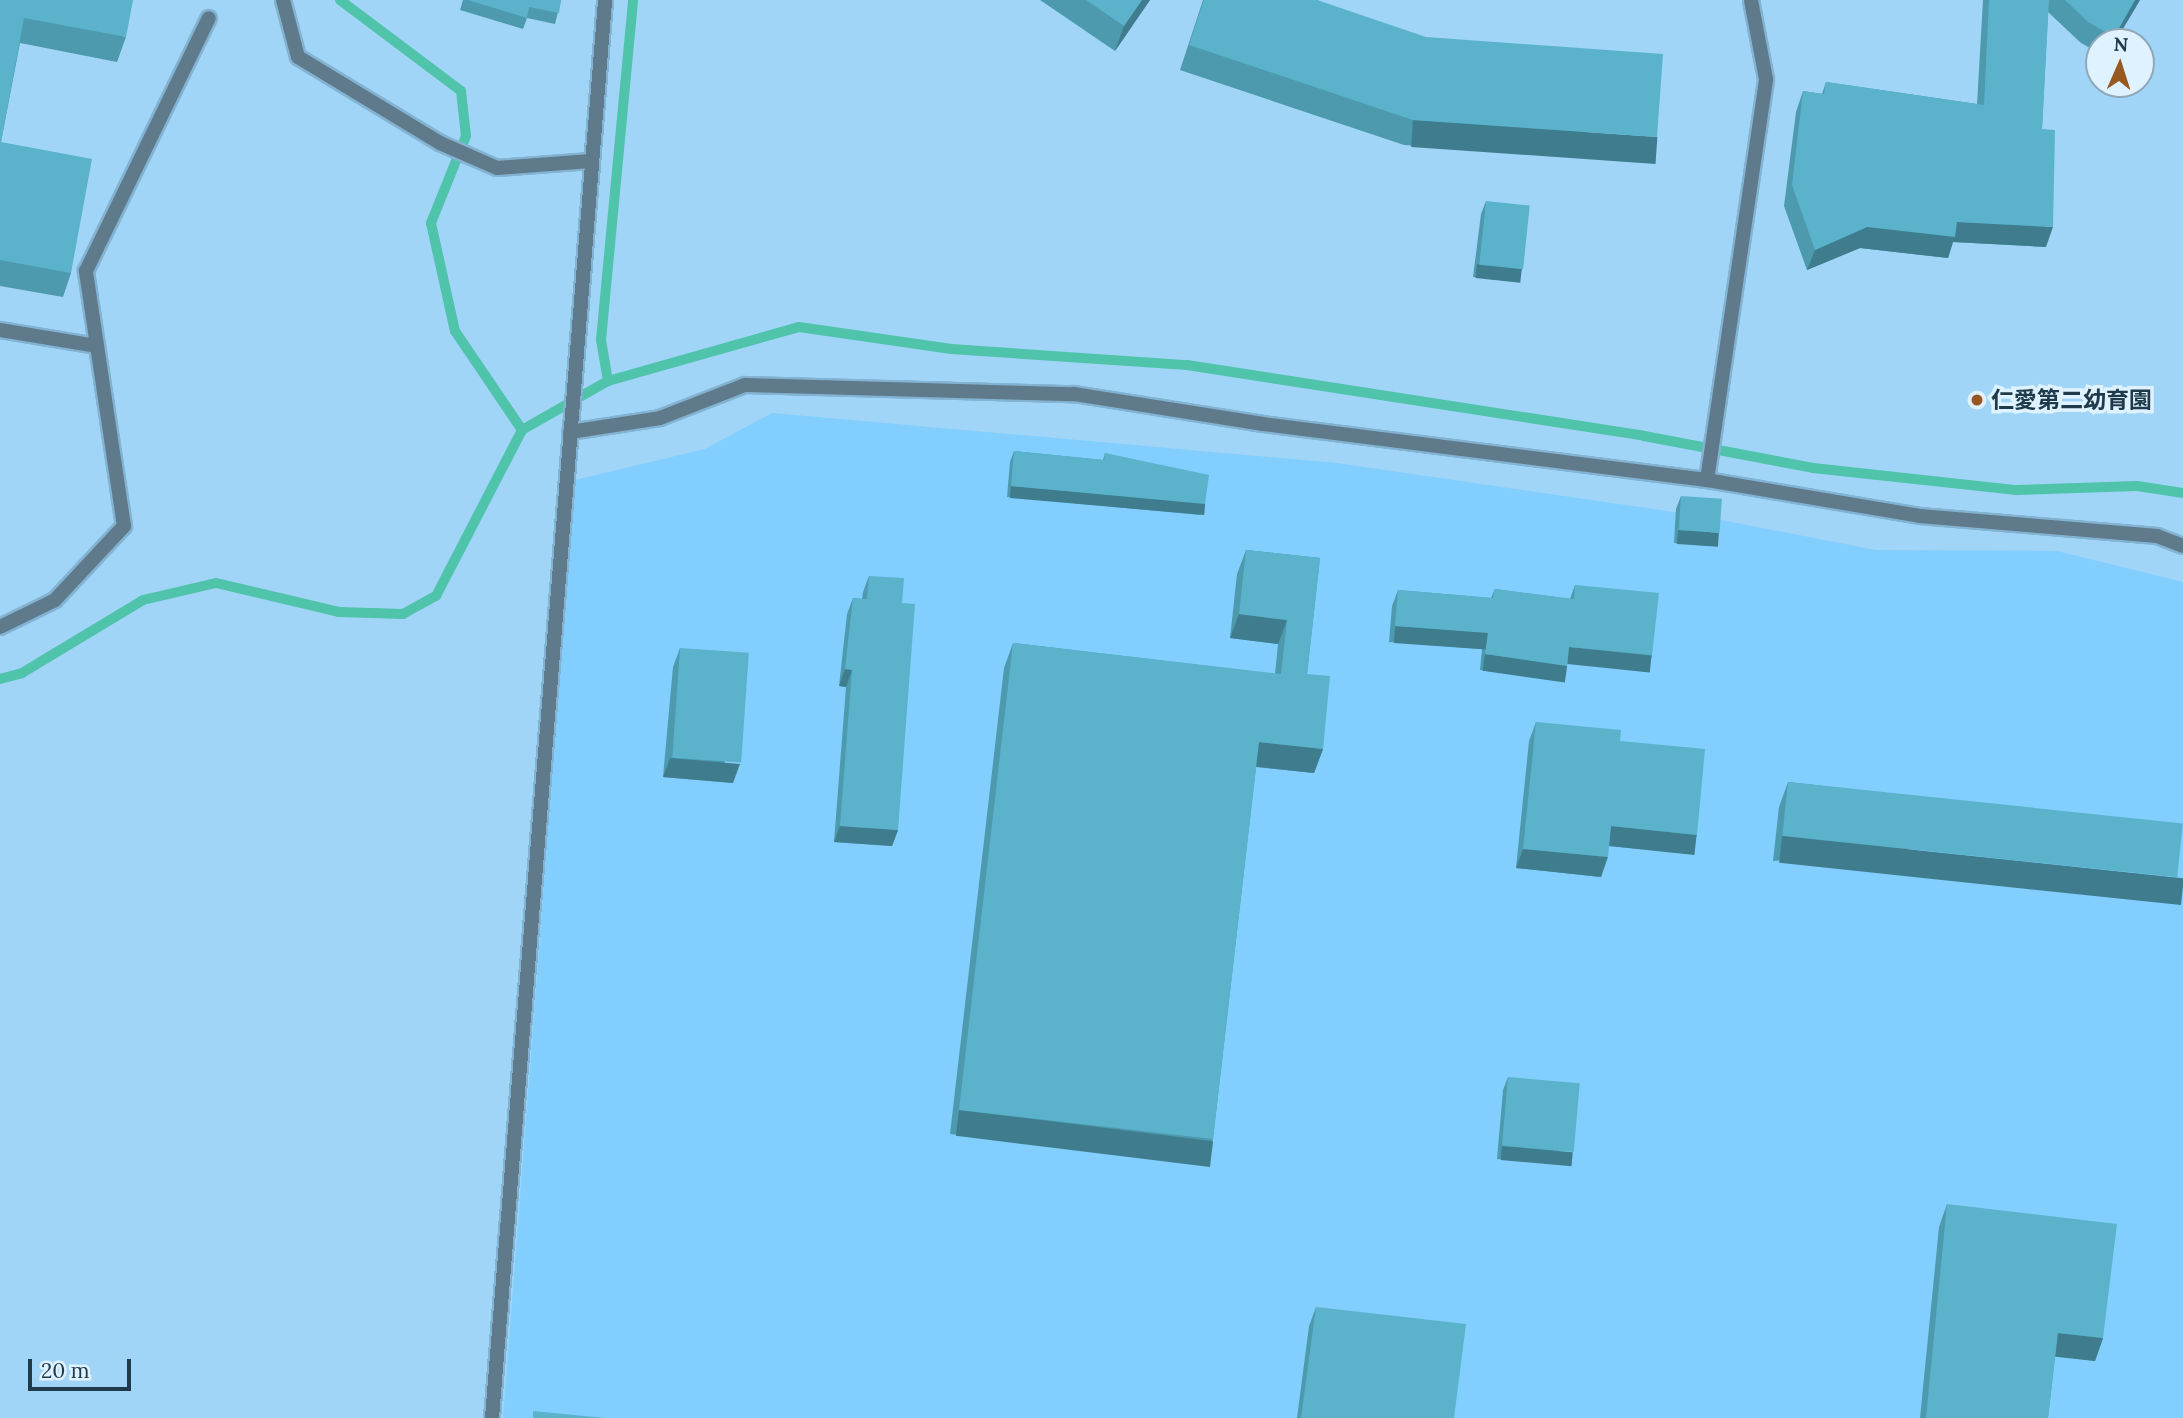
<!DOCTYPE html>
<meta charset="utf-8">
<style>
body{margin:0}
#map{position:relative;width:2183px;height:1418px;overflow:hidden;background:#a0d5f8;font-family:Lora,"Noto Sans JP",serif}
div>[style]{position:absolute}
.built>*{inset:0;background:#82cefe}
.stream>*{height:10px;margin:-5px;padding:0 5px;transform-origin:5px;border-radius:5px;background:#50c3ab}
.roads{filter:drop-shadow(2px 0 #83b3d2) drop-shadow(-2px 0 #83b3d2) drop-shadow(0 2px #83b3d2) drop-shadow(0 -2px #83b3d2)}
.minor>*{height:14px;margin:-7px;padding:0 7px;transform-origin:7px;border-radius:7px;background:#5f7a8b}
.tertiary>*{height:14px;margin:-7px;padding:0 7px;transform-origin:7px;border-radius:7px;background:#5f7a8b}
.wall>*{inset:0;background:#4d9aaf}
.shaded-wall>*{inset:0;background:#3f7d8e;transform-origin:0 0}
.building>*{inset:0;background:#5ab3cb;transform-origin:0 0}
.dots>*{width:19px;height:19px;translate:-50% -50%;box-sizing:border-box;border:4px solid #def2ff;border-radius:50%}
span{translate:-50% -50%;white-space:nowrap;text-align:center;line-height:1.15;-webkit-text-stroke:7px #def2ff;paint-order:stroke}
.poi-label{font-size:23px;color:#1e3a4b;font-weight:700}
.left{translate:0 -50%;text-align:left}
.north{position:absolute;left:2085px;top:28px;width:70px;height:70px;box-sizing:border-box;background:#def2ff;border:2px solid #91a8b7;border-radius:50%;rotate:3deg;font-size:19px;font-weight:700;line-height:28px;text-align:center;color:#1e3a4b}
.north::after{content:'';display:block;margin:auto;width:24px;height:32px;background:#985821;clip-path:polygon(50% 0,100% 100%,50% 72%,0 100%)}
.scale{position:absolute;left:28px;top:1359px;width:103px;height:32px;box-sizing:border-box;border:4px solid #1e3a4b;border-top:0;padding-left:9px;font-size:21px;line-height:24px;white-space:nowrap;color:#1e3a4b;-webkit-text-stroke:5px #def2ff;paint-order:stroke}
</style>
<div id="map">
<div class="built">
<i style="clip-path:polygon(772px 413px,1337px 463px,1695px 515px,1876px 550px,2057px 551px,2183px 582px,2183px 1418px,503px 1418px,575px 480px,705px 449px)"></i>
</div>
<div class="stream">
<i style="left:340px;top:0;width:151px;rotate:36.9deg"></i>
<i style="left:461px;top:91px;width:45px;rotate:83.7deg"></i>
<i style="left:466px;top:136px;width:94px;rotate:111.9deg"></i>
<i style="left:431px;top:223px;width:111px;rotate:77.5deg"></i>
<i style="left:455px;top:331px;width:120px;rotate:55.9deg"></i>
<i style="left:608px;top:381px;width:42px;rotate:-99.7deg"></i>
<i style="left:601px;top:340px;width:342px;rotate:-84.6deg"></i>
<i style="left:0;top:679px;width:23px;rotate:-15deg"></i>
<i style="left:22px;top:673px;width:141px;rotate:-31.1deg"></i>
<i style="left:143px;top:600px;width:75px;rotate:-13.1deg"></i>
<i style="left:216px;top:583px;width:126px;rotate:13.3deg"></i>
<i style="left:339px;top:612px;width:64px;rotate:1.8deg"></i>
<i style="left:403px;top:614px;width:38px;rotate:-29deg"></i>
<i style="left:436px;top:596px;width:187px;rotate:-62.6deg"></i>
<i style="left:522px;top:430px;width:99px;rotate:-29.7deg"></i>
<i style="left:608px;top:381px;width:198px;rotate:-15.8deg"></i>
<i style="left:799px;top:327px;width:154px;rotate:8.2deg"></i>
<i style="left:951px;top:349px;width:237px;rotate:3.9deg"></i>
<i style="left:1187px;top:365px;width:462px;rotate:8.8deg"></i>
<i style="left:1644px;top:436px;width:172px;rotate:10.7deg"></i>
<i style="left:1813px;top:468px;width:205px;rotate:6.2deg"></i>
<i style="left:2017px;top:490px;width:120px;rotate:-1.9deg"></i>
<i style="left:2137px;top:486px;width:47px;rotate:8.7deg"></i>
</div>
<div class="roads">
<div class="minor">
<i style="left:283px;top:0;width:59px;rotate:75.3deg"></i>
<i style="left:298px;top:57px;width:166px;rotate:31.2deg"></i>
<i style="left:440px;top:143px;width:62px;rotate:23.7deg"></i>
<i style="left:497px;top:168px;width:94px;rotate:-4.3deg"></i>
<i style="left:0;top:330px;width:98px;rotate:9.4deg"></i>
<i style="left:570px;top:432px;width:91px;rotate:-8.8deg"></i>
<i style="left:660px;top:418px;width:91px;rotate:-21.2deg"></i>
<i style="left:745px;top:385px;width:329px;rotate:1.6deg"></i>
<i style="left:1074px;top:394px;width:191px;rotate:9deg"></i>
<i style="left:1263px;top:424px;width:448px;rotate:7.2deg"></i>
<i style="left:1707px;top:480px;width:216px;rotate:9.6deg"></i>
<i style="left:1920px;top:516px;width:238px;rotate:4.8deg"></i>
<i style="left:2157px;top:536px;width:28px;rotate:21deg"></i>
<i style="left:1707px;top:480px;width:405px;rotate:-81.6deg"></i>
<i style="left:1766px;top:79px;width:80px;rotate:-100.8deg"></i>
<i style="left:0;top:627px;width:61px;rotate:-26.1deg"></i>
<i style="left:55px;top:600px;width:101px;rotate:-47deg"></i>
<i style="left:124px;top:526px;width:258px;rotate:-98.5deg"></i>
<i style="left:86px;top:271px;width:281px;rotate:-64.1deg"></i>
</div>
<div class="tertiary">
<i style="left:492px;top:1418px;width:1422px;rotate:-85.44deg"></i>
</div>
</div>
<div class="wall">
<i style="clip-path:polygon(0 0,126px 37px,117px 62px,20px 43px,1px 142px,71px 273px,63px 297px,0 286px)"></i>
<i style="clip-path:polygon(463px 0,561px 0,555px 24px,527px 18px,523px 29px,460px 10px)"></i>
<i style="clip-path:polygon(1040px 0,1150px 0,1115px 51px)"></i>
<i style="clip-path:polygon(1203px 0,1317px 0,1648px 162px,1404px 145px,1180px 70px)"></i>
<i style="clip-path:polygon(1983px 0,2140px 0,2115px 42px,2099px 42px,2099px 53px,2081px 43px,2048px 12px,2042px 129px,2046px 247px,1953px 242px,1948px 258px,1860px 248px,1807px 270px,1784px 206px,1796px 112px,1803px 91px,1822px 94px,1826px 82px,1977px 104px)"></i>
<i style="clip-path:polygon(1486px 201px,1522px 269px,1517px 282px,1473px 277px,1481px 214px)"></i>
<i style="clip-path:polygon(1014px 451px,1103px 460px,1105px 453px,1201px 515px,1007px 497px,1010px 462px)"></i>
<i style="clip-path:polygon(1681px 496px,1715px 546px,1674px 543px,1676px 509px)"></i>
<i style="clip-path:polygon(1246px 550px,1320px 558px,1307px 674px,1323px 749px,1314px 773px,1256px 767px,1213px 1139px,1204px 1163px,950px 1134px,1004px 668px,1013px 643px,1275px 674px,1278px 644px,1230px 638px,1237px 574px)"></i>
<i style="clip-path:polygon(869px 576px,902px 603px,898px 830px,892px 846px,834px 842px,846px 687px,839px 686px,847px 614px,853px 598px,862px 599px,863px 592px)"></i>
<i style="clip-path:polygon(1575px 585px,1652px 655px,1647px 671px,1567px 663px,1561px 681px,1480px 670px,1482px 649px,1389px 642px,1392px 606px,1398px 590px,1491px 598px,1495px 589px,1570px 599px)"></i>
<i style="clip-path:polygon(680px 648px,733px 783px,663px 777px,673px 667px)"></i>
<i style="clip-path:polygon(1536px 722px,1620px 741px,1697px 835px,1690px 854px,1609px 846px,1601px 877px,1516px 868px,1529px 741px)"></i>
<i style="clip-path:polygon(1788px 782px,2183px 826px,1773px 861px,1779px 807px)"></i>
<i style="clip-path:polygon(1508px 1077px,1569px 1165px,1497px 1159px,1503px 1090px)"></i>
<i style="clip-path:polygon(1947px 1204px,2103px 1338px,2095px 1361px,2055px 1356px,2048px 1418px,1920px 1418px,1939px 1227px)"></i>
<i style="clip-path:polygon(1316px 1307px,1454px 1418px,1297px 1418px,1309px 1326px)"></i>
</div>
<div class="shaded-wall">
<i style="clip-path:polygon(1142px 0,1150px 0,1115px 51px,1124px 26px)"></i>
<i style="clip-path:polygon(2135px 0,2140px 0,2115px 42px,2112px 42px,2114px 37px)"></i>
<i style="left:1413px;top:120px;width:245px;height:27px;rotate:4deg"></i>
<i style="clip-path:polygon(1957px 222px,2053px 227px,2046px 247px,1953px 242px,1948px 258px,1860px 248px,1807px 270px,1815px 250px,1867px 227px)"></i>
<i style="left:1477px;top:264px;width:45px;height:14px;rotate:6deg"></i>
<i style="left:1011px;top:486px;width:195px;height:12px;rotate:5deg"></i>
<i style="left:1678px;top:530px;width:41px;height:14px;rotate:4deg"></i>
<i style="clip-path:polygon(1239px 614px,1287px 620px,1278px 644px,1230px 638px)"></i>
<i style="left:1395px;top:626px;width:93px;height:17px;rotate:4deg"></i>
<i style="left:1569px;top:647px;width:83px;height:17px;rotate:6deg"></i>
<i style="left:1485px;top:654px;width:83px;height:17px;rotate:8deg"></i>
<i style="clip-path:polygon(845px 669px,852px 670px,846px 687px,839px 686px)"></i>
<i style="clip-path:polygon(1259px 742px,1323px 749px,1314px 773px,1250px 766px)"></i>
<i style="clip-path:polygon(670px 758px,740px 764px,733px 783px,663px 777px)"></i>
<i style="clip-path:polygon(840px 826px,898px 830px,892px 846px,834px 842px)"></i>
<i style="left:1611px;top:826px;width:86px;height:20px;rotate:6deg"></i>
<i style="left:1782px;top:836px;width:404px;height:27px;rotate:6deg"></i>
<i style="clip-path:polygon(1523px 849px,1608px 857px,1601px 877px,1516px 868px)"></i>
<i style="left:959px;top:1110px;width:256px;height:26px;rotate:7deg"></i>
<i style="left:1502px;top:1146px;width:71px;height:14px;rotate:5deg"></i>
<i style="clip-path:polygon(2058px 1333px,2103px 1338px,2095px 1361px,2049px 1356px)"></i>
</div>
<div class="building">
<i style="clip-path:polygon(0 0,133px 0,126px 37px,24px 18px,1px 142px,92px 159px,71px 273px,0 260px)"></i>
<i style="clip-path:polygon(468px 0,561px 0,559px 13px,529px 7px,527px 18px)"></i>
<i style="clip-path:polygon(1086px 0,1142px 0,1124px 26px)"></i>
<i style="clip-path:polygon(1204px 0,1317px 0,1426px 37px,1663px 54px,1657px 137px,1413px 120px,1189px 45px)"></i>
<i style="clip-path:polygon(1989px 0,2049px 0,2042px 129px,2055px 130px,2053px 227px,1957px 222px,1955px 237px,1867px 227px,1815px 250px,1792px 185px,1803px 91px,1824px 94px,1826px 82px,1984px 105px)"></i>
<i style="clip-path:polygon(2065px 0,2135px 0,2114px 37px,2088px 22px)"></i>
<i style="left:1486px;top:201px;width:44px;height:64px;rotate:6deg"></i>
<i style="clip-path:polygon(1014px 451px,1104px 460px,1105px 453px,1209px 475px,1205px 504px,1011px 486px)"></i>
<i style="left:1681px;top:496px;width:41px;height:34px;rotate:4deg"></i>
<i style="clip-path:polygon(1246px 550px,1320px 558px,1307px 674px,1330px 676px,1323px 749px,1259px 742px,1213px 1139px,959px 1110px,1013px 643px,1281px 674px,1287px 620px,1239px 614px)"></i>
<i style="clip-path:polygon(869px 576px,904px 578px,902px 603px,915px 604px,898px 830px,840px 826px,852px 670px,845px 669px,853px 598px,867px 599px)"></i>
<i style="clip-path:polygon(1575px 585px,1659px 593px,1652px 655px,1569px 647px,1567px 666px,1485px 654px,1488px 633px,1395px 626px,1398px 590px,1493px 598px,1495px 589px,1574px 599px)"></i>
<i style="left:680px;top:648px;width:69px;height:110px;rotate:4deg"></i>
<i style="clip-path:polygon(1536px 722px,1621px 730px,1620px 741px,1705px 749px,1697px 835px,1611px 826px,1608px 857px,1523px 849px)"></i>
<i style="left:1788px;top:782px;width:397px;height:54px;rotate:6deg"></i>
<i style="left:1508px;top:1077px;width:72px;height:69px;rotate:5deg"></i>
<i style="clip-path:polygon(1947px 1204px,2117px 1224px,2103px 1338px,2058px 1333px,2048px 1418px,1926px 1418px)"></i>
<i style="clip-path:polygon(1316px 1307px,1466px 1324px,1454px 1418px,1301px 1418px)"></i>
<i style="clip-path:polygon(533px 1411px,605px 1418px,533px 1418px)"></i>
</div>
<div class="dots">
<i style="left:1977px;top:400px;background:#985821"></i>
</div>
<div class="poi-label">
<span class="left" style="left:1991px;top:400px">仁愛第二幼育園</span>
</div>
<div class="north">N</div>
<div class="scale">20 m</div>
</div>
